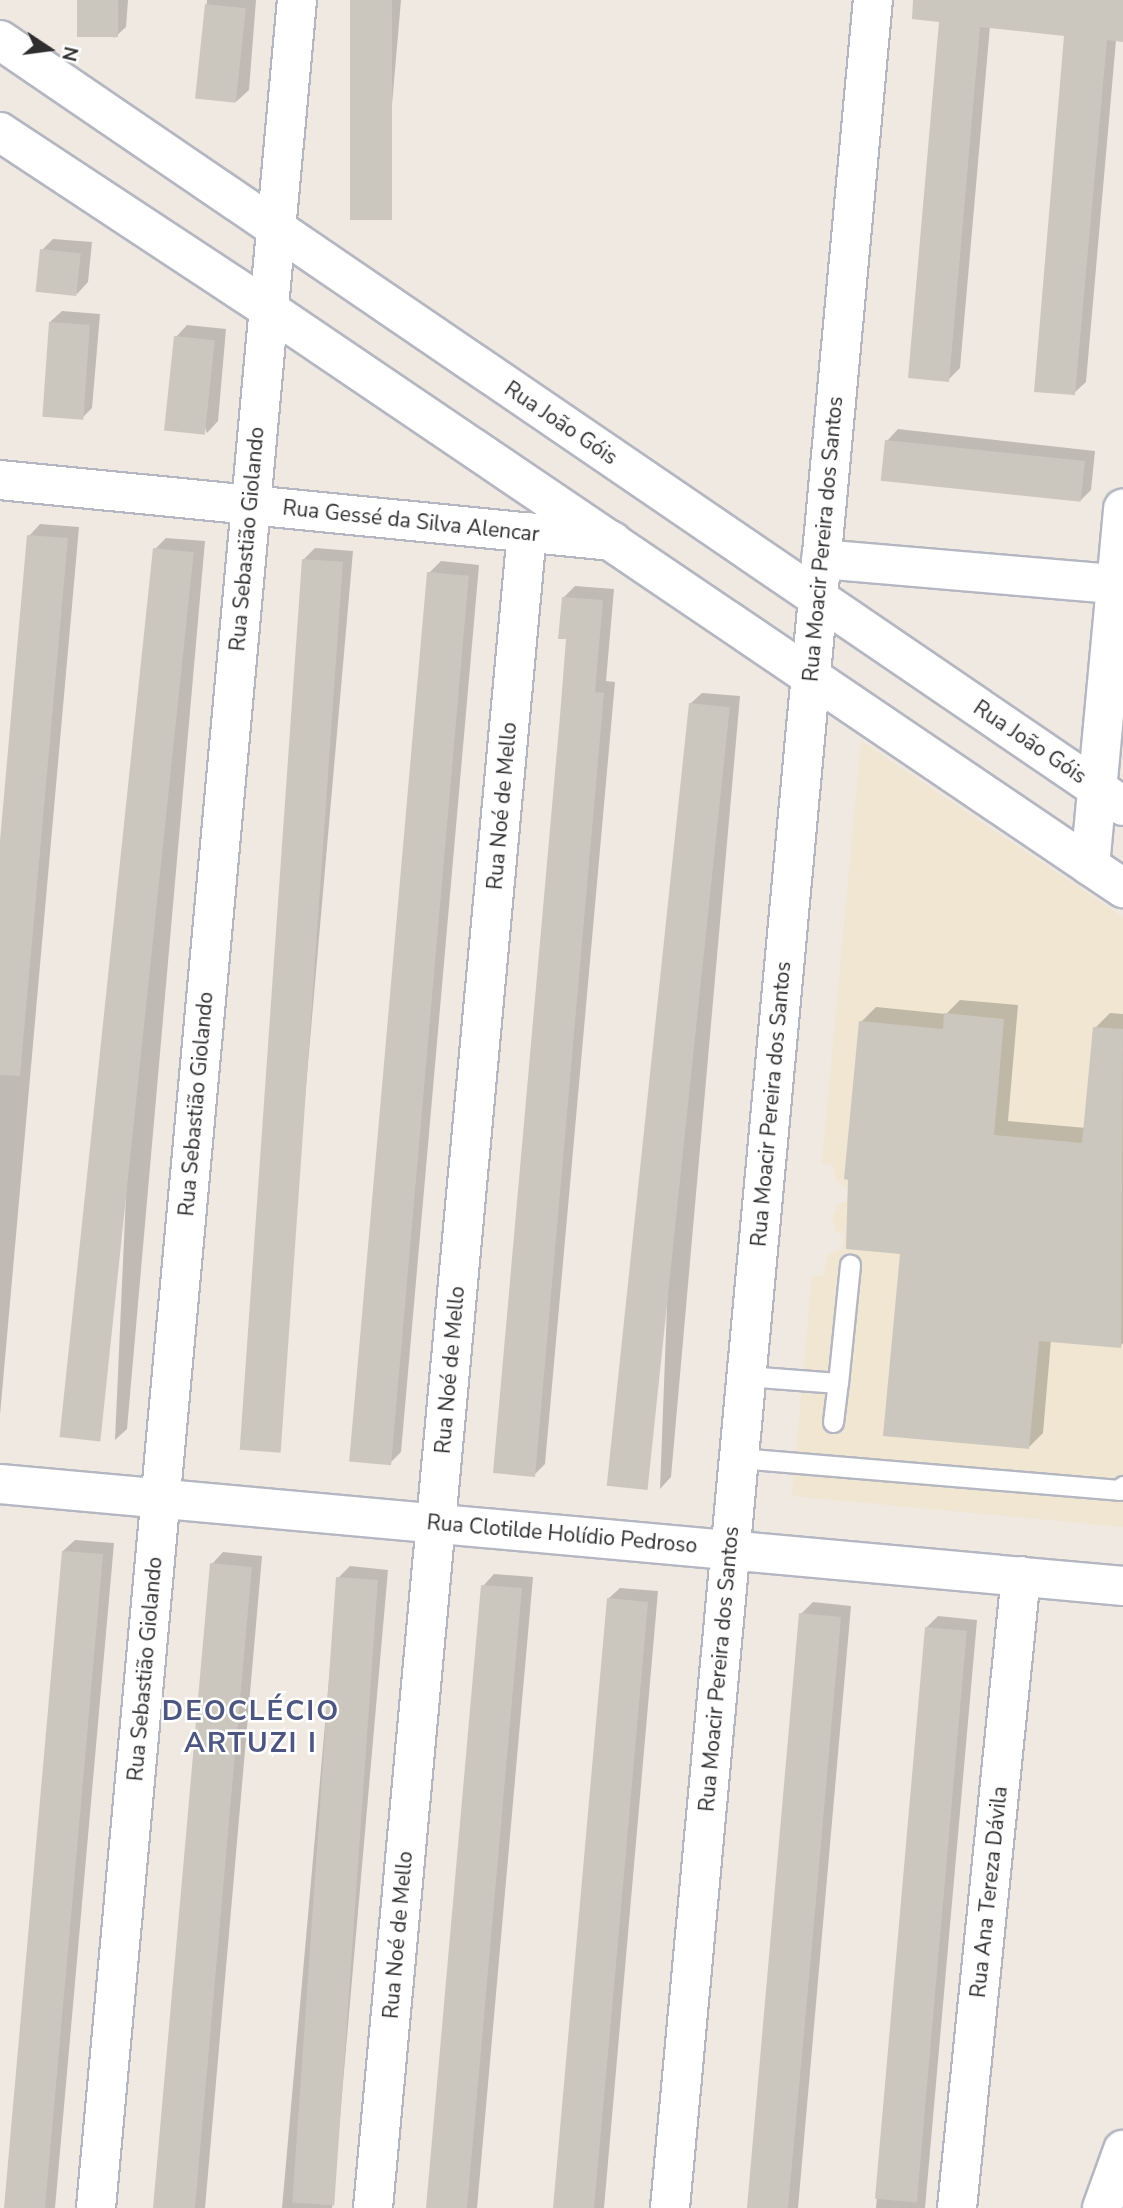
<!DOCTYPE html>
<meta charset="utf-8">
<style>
body{margin:0}
#map{position:relative;width:1123px;height:2208px;overflow:hidden;background:#efe9e1;font-family:"Nunito Sans",sans-serif}
div>[style]{position:absolute}
.education>*{inset:0;background:#f0e6d1}
.shadow>*{inset:0;background:#0003}
.building>*{inset:0;background:#cbc7bf;transform-origin:0 0}
.roads{filter:drop-shadow(2px 0 #b4b7c1) drop-shadow(-2px 0 #b4b7c1) drop-shadow(0 2px #b4b7c1) drop-shadow(0 -2px #b4b7c1)}
.lane>*{height:19px;margin:-9.5px;padding:0 9.5px;transform-origin:9.5px;border-radius:9.5px;background:#fff}
.street>*{height:38px;margin:-19px;padding:0 19px;transform-origin:19px;border-radius:19px;background:#fff}
.secondary>*{height:38px;margin:-19px;padding:0 19px;transform-origin:19px;border-radius:19px;background:#fff}
span{translate:-50% -50%;white-space:nowrap;text-align:center;line-height:1.15;-webkit-text-stroke:5px #fff;paint-order:stroke}
.street-label{font-size:21px;color:#2e2e2e}
.district-label{font-size:28px;color:#4d5680;font-weight:700;letter-spacing:2px}
.north{position:absolute;left:14px;top:14px;width:70px;height:70px;-webkit-text-stroke:5px #fff;paint-order:stroke;rotate:103deg;font-size:19px;font-weight:700;line-height:28px;text-align:center;color:#2e2e2e}
.north::after{content:'';display:block;margin:auto;width:24px;height:32px;background:#2e2e2e;clip-path:polygon(50% 0,100% 100%,50% 72%,0 100%)}
</style>
<div id="map">
<div class="education">
<i style="clip-path:polygon(861px 741px,1123px 917px,1123px 1527px,792px 1496px,812px 1276px,823px 1276px,828px 1255px,842px 1248px,844px 1235px,835px 1231px,832px 1218px,837px 1205px,847px 1201px,848px 1189px,836px 1180px,833px 1165px,822px 1164px)"></i>
</div>
<div class="shadow">
<i style="clip-path:polygon(79px 0,128px 0,126px 27px,114px 38px)"></i>
<i style="clip-path:polygon(207px 0,256px 0,249px 90px,237px 101px,198px 98px)"></i>
<i style="clip-path:polygon(352px 0,401px 0,383px 209px,371px 220px)"></i>
<i style="clip-path:polygon(931px 0,1123px 0,1123px 40px,1116px 40px,1086px 382px,1074px 393px,1066px 34px,990px 26px,960px 368px,948px 380px,941px 21px)"></i>
<i style="clip-path:polygon(53px 239px,92px 242px,88px 282px,77px 294px,42px 250px)"></i>
<i style="clip-path:polygon(62px 311px,100px 314px,92px 408px,81px 419px,50px 322px)"></i>
<i style="clip-path:polygon(187px 325px,226px 329px,218px 421px,207px 433px,176px 337px)"></i>
<i style="clip-path:polygon(898px 429px,1095px 451px,1091px 490px,1080px 501px,887px 441px)"></i>
<i style="clip-path:polygon(40px 524px,79px 527px,0 1415px,0 860px,29px 536px)"></i>
<i style="clip-path:polygon(166px 538px,205px 541px,127px 1429px,115px 1440px,155px 549px)"></i>
<i style="clip-path:polygon(315px 548px,353px 551px,275px 1439px,263px 1450px,303px 560px)"></i>
<i style="clip-path:polygon(441px 561px,479px 565px,401px 1452px,389px 1464px,429px 573px)"></i>
<i style="clip-path:polygon(575px 586px,614px 589px,606px 681px,615px 682px,545px 1464px,534px 1475px,568px 638px,564px 597px)"></i>
<i style="clip-path:polygon(702px 693px,740px 696px,671px 1477px,660px 1489px,690px 704px)"></i>
<i style="clip-path:polygon(960px 1000px,1018px 1005px,1008px 1121px,1086px 1128px,1095px 1028px,1110px 1013px,1123px 1014px,1123px 1343px,1120px 1346px,1051px 1340px,1043px 1433px,1028px 1448px,902px 1252px,861px 1022px,876px 1007px,946px 1014px)"></i>
<i style="clip-path:polygon(75px 1540px,114px 1543px,55px 2208px,5px 2208px,63px 1551px)"></i>
<i style="clip-path:polygon(223px 1552px,262px 1556px,205px 2208px,155px 2208px,212px 1564px)"></i>
<i style="clip-path:polygon(350px 1566px,388px 1570px,332px 2208px,282px 2208px,338px 1578px)"></i>
<i style="clip-path:polygon(494px 1574px,533px 1577px,477px 2208px,428px 2208px,483px 1586px)"></i>
<i style="clip-path:polygon(620px 1588px,658px 1591px,604px 2208px,555px 2208px,608px 1599px)"></i>
<i style="clip-path:polygon(813px 1602px,851px 1606px,798px 2208px,749px 2208px,801px 1614px)"></i>
<i style="clip-path:polygon(938px 1616px,977px 1620px,925px 2208px,876px 2208px,927px 1627px)"></i>
</div>
<div class="building">
<i style="left:77px;top:0;width:41px;height:37px"></i>
<i style="left:350px;top:0;width:42px;height:220px"></i>
<i style="clip-path:polygon(913px 0,1123px 0,1123px 42px,1107px 40px,1075px 395px,1034px 392px,1064px 36px,980px 27px,949px 382px,908px 378px,939px 22px,912px 19px)"></i>
<i style="left:205px;top:4px;width:41px;height:95px;rotate:6deg"></i>
<i style="left:40px;top:249px;width:41px;height:43px;rotate:6deg"></i>
<i style="left:49px;top:322px;width:41px;height:95px;rotate:4deg"></i>
<i style="left:174px;top:336px;width:41px;height:95px;rotate:6deg"></i>
<i style="left:885px;top:440px;width:201px;height:41px;rotate:6deg"></i>
<i style="clip-path:polygon(27px 535px,68px 538px,20px 1076px,0 1075px,0 841px)"></i>
<i style="left:153px;top:548px;width:41px;height:894px;rotate:6deg"></i>
<i style="left:302px;top:559px;width:41px;height:893px;rotate:4deg"></i>
<i style="left:427px;top:572px;width:42px;height:893px;rotate:5deg"></i>
<i style="clip-path:polygon(562px 597px,603px 600px,595px 692px,604px 693px,535px 1477px,493px 1473px,560px 716px,566px 639px,558px 639px)"></i>
<i style="left:689px;top:703px;width:41px;height:787px;rotate:6deg"></i>
<i style="clip-path:polygon(944px 1013px,1004px 1019px,994px 1135px,1082px 1143px,1093px 1027px,1123px 1029px,1121px 1348px,1039px 1341px,1029px 1449px,883px 1436px,900px 1254px,846px 1249px,848px 1180px,844px 1179px,859px 1021px,943px 1029px)"></i>
<i style="clip-path:polygon(62px 1551px,103px 1554px,75px 1872px,45px 2208px,4px 2208px)"></i>
<i style="clip-path:polygon(210px 1563px,252px 1567px,228px 1832px,195px 2208px,153px 2208px)"></i>
<i style="left:336px;top:1577px;width:42px;height:627px;rotate:4deg"></i>
<i style="clip-path:polygon(481px 1585px,522px 1588px,475px 2118px,467px 2208px,426px 2208px)"></i>
<i style="clip-path:polygon(607px 1598px,648px 1602px,620px 1920px,594px 2208px,553px 2208px)"></i>
<i style="clip-path:polygon(799px 1613px,841px 1617px,813px 1934px,788px 2208px,747px 2208px)"></i>
<i style="left:925px;top:1627px;width:42px;height:574px;rotate:5deg"></i>
</div>
<div class="roads">
<div class="lane">
<i style="left:746px;top:1376px;width:92px;rotate:4.4deg"></i>
<i style="left:838px;top:1383px;width:119px;rotate:-84.2deg"></i>
<i style="left:833px;top:1422px;width:39px;rotate:-83deg"></i>
<i style="left:739px;top:1458px;width:381px;rotate:4.8deg"></i>
<i style="left:1119px;top:1490px;width:6px;rotate:-45deg"></i>
</div>
<div class="street">
<i style="left:0;top:480px;width:615px;rotate:5.69deg"></i>
<i style="left:821px;top:559px;width:303px;rotate:4.9deg"></i>
<i style="left:1090px;top:866px;width:359px;rotate:-84.7deg"></i>
<i style="left:0;top:1484px;width:1128px;rotate:5.19deg"></i>
<i style="left:96px;top:2208px;width:2217px;rotate:-84.8deg"></i>
<i style="left:373px;top:2208px;width:1683px;rotate:-84.75deg"></i>
<i style="left:670px;top:2208px;width:2217px;rotate:-84.75deg"></i>
<i style="left:957px;top:2208px;width:635px;rotate:-84.22deg"></i>
<i style="left:1102px;top:2208px;width:62px;rotate:-70.1deg"></i>
</div>
<div class="secondary">
<i style="left:0;top:40px;width:1359px;rotate:34.3deg"></i>
<i style="left:0;top:132px;width:321px;rotate:33.4deg"></i>
<i style="left:268px;top:309px;width:1033px;rotate:34.11deg"></i>
</div>
</div>
<div class="street-label">
<span style="left:561px;top:423px;rotate:34deg">Rua João Góis</span>
<span style="left:411px;top:521px;rotate:6deg">Rua Gessé da Silva Alencar</span>
<span style="left:247px;top:539px;rotate:-85deg">Rua Sebastião Giolando</span>
<span style="left:823px;top:539px;rotate:-85deg">Rua Moacir Pereira dos Santos</span>
<span style="left:1030px;top:742px;rotate:34deg">Rua João Góis</span>
<span style="left:502px;top:806px;rotate:-85deg">Rua Noé de Mello</span>
<span style="left:196px;top:1104px;rotate:-85deg">Rua Sebastião Giolando</span>
<span style="left:771px;top:1104px;rotate:-85deg">Rua Moacir Pereira dos Santos</span>
<span style="left:450px;top:1370px;rotate:-85deg">Rua Noé de Mello</span>
<span style="left:562px;top:1534px;rotate:5deg">Rua Clotilde Holídio Pedroso</span>
<span style="left:145px;top:1669px;rotate:-85deg">Rua Sebastião Giolando</span>
<span style="left:719px;top:1669px;rotate:-85deg">Rua Moacir Pereira dos Santos</span>
<span style="left:989px;top:1892px;rotate:-84deg">Rua Ana Tereza Dávila</span>
<span style="left:398px;top:1935px;rotate:-85deg">Rua Noé de Mello</span>
</div>
<div class="district-label">
<span style="left:251px;top:1727px">DEOCLÉCIO<br>ARTUZI I</span>
</div>
<div class="north">N</div>
</div>
